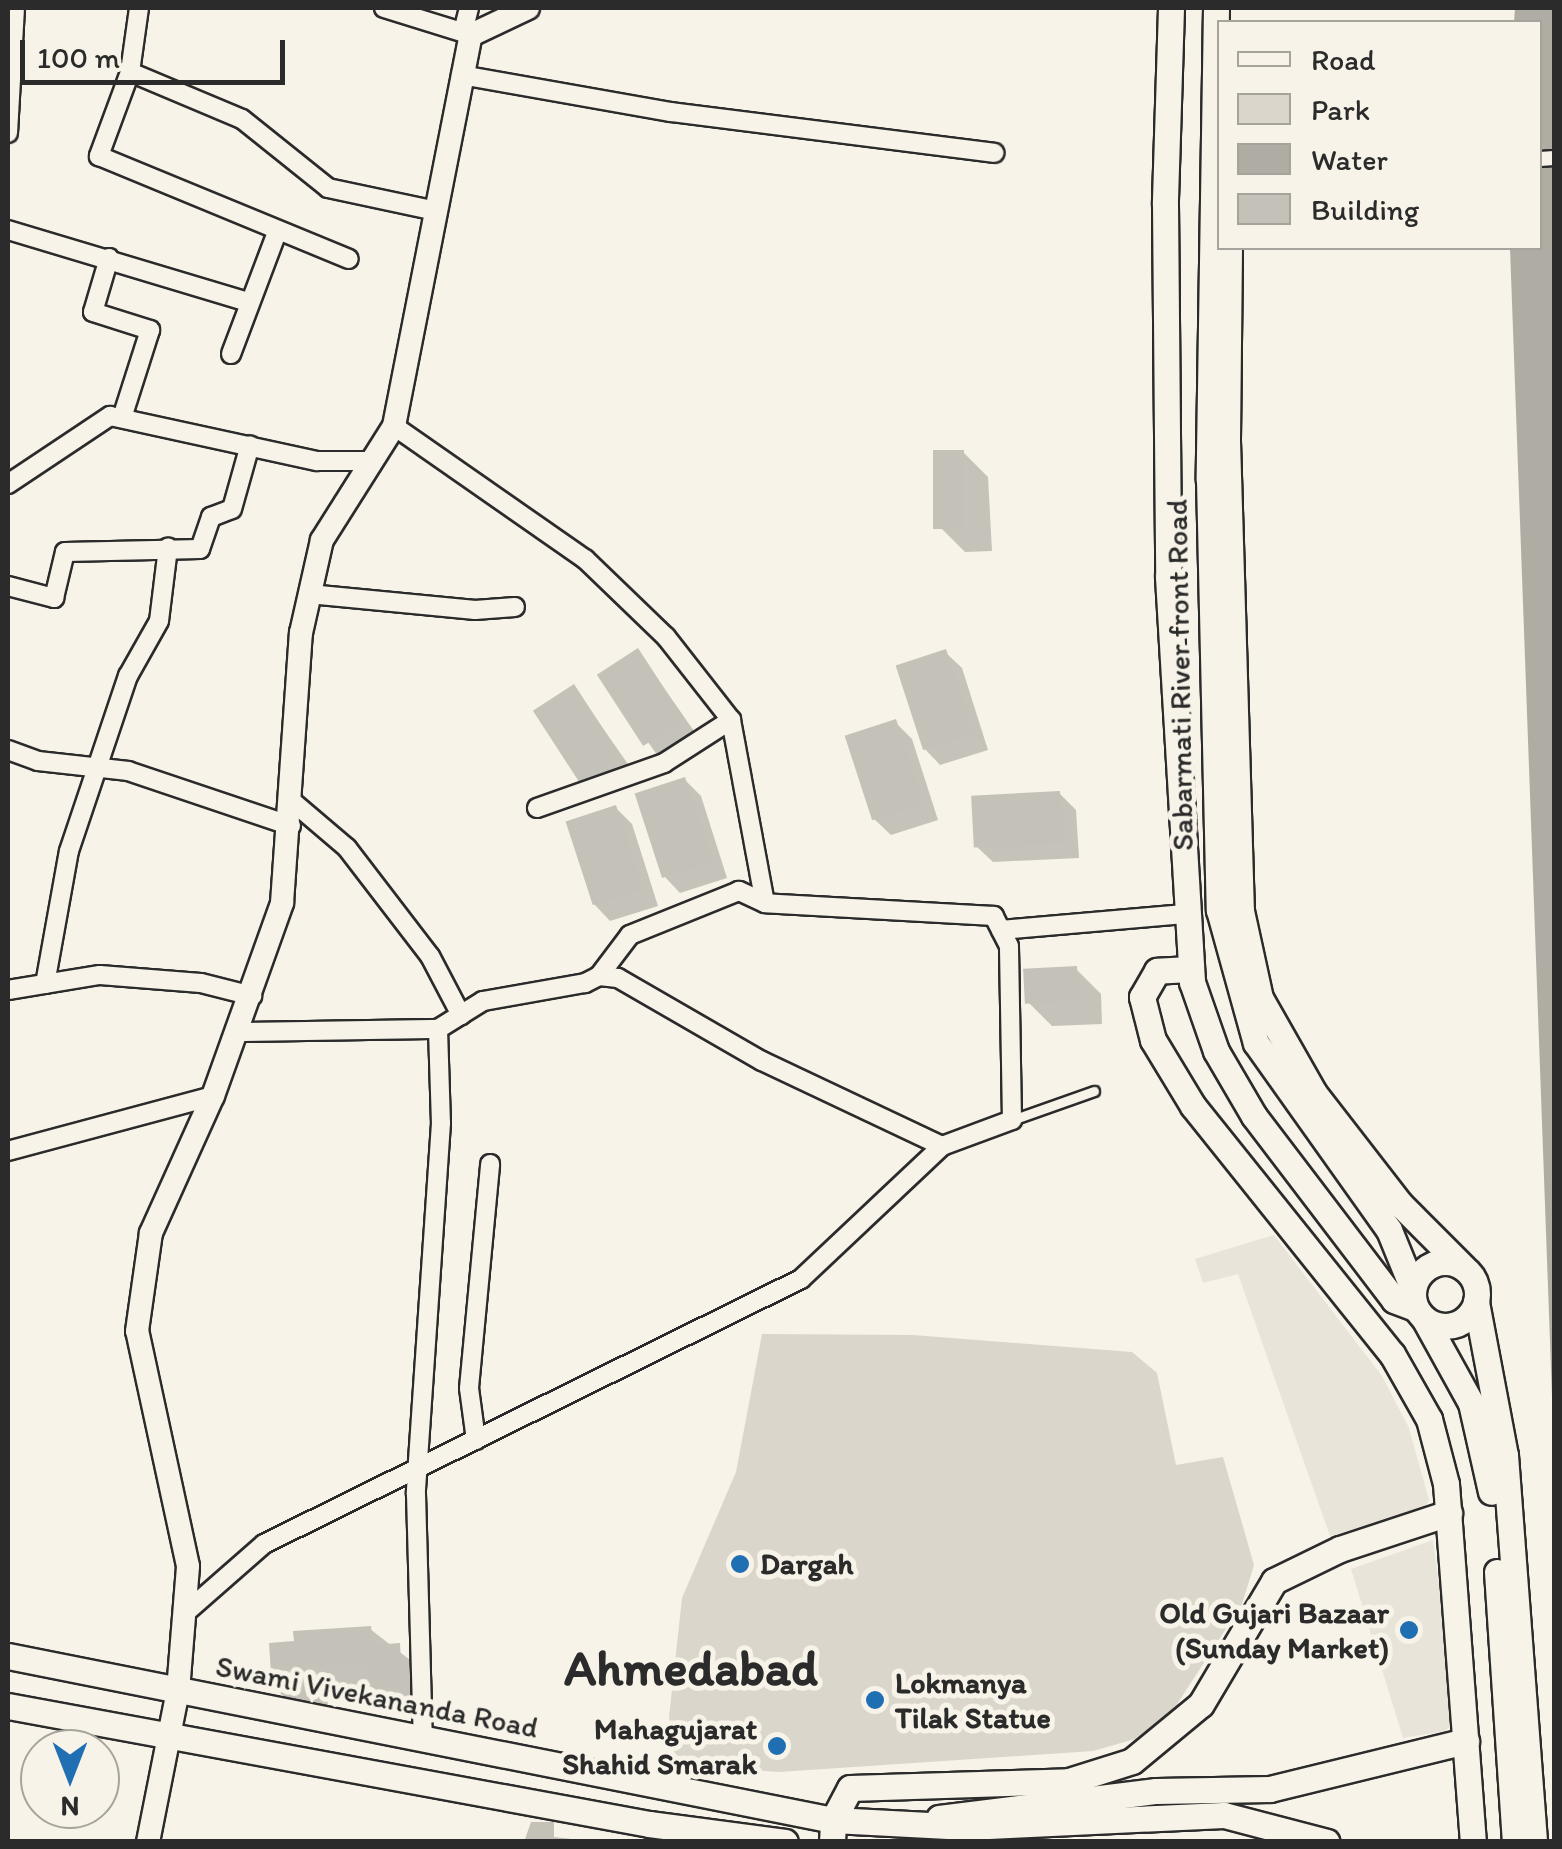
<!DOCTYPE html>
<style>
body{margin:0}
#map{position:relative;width:1562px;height:1849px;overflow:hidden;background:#f7f3e8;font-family:Itim,sans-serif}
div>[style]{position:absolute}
.built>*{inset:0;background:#e8e4da}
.green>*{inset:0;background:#dad6cc}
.water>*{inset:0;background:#afaca4}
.shadow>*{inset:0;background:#0003;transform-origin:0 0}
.building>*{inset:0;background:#c4c1b9;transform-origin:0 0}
.roads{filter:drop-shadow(2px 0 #2b2b2b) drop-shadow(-2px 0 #2b2b2b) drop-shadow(0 2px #2b2b2b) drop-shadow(0 -2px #2b2b2b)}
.service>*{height:9px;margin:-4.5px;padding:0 4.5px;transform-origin:4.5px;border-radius:4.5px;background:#f7f3e8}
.pedestrian>*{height:14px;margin:-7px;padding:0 7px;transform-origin:7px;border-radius:7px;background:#f7f3e8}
.minor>*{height:18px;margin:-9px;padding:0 9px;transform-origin:9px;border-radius:9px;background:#f7f3e8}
.tertiary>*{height:22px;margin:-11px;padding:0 11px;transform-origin:11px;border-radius:11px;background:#f7f3e8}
.secondary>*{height:25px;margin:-12.5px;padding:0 12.5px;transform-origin:12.5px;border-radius:12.5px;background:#f7f3e8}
.secondary>.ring{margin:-12.5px;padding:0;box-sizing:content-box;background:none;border:25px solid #f7f3e8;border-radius:50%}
.dots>*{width:28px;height:28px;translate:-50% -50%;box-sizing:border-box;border:5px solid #f7f3e8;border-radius:50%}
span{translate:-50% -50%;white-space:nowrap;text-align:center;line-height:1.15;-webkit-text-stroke:10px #f7f3e8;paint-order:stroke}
.street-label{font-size:30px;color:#2b2b2b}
.poi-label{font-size:30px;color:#2b2b2b;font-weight:700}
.left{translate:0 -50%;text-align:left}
.right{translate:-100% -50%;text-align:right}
.town-label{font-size:50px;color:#2b2b2b;font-weight:700}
.frame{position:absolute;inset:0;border:10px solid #2b2b2b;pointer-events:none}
.legend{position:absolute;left:1217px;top:20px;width:325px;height:230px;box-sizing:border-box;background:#f7f3e8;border:2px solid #a5a39c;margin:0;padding:12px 18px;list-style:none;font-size:30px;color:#2b2b2b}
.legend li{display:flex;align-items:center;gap:20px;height:50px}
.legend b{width:50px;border:2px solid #a5a39c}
.north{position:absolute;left:20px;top:1729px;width:100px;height:100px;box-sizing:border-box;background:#f7f3e8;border:2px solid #a5a39c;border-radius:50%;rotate:180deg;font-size:28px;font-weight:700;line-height:40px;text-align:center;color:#2b2b2b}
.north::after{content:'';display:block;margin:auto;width:35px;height:45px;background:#1f6fb2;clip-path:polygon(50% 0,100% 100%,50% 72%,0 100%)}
.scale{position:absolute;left:20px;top:40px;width:265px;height:45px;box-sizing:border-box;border:5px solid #2b2b2b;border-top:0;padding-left:12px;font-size:30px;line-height:35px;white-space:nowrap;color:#2b2b2b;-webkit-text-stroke:8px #f7f3e8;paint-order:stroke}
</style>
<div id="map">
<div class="built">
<i style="clip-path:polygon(1274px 1235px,1382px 1376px,1409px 1428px,1429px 1500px,1424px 1508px,1330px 1536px,1238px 1274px,1203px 1283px,1195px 1259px)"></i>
<i style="clip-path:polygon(1433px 1540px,1457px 1721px,1445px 1731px,1403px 1738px,1351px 1569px)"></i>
</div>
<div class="green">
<i style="clip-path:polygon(762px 1334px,913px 1335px,1132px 1352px,1157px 1373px,1176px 1465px,1223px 1457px,1254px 1565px,1242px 1604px,1172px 1712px,1135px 1739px,1093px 1751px,779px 1772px,674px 1764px,669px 1717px,682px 1598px,736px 1472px)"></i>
</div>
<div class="water">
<i style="clip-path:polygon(1515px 8px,1554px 8px,1554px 1451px,1510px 248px,1540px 248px,1540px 22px,1514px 22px)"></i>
</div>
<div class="shadow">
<i style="clip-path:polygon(963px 452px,988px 477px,992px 551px,965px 552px,941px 528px)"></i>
<i style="left:638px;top:651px;width:105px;height:44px;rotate:55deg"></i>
<i style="clip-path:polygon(945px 652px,962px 668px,988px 750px,940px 765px,924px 748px)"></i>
<i style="left:574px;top:687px;width:105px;height:44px;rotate:55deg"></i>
<i style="clip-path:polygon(895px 722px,912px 739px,938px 820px,891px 835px,874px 819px)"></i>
<i style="clip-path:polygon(685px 780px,701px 796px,727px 878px,680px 893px,664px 876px)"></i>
<i style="clip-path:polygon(1060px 794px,1076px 810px,1079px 858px,993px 862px,976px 846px)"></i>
<i style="clip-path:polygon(615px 807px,632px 824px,658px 906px,610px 921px,594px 904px)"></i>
<i style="clip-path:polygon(1076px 969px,1101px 994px,1102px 1024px,1052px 1026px,1028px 1002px)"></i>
<i style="clip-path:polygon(370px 1629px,423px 1670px,426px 1708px,395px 1710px,371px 1686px,327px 1689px,328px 1710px,299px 1712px,274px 1687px,272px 1645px)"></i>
</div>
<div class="building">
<i style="left:933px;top:450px;width:31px;height:79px"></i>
<i style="left:638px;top:648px;width:85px;height:49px;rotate:57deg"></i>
<i style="left:946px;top:649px;width:89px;height:53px;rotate:72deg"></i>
<i style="left:574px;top:684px;width:85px;height:49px;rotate:57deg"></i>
<i style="left:896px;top:719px;width:89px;height:54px;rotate:72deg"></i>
<i style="left:685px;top:777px;width:89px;height:53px;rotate:72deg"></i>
<i style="left:1060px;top:791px;width:52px;height:89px;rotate:87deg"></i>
<i style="left:616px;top:805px;width:88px;height:53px;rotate:72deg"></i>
<i style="left:1077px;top:966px;width:35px;height:54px;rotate:87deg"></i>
<i style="clip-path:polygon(371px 1626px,373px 1645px,400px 1643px,402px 1685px,368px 1687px,367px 1661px,304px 1665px,305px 1686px,272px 1688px,269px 1643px,294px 1641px,293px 1631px)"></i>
<i style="clip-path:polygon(531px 1822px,554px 1822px,554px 1837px,598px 1842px,524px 1842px)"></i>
</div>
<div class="roads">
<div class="service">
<i style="left:1012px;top:1120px;width:87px;rotate:-19.5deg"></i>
</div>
<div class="pedestrian">
<i style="left:1540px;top:159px;width:14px;rotate:-4deg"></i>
</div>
<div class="minor">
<i style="left:139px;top:8px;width:65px;rotate:98deg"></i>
<i style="left:130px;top:72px;width:90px;rotate:110.3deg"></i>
<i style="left:99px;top:156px;width:270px;rotate:22.4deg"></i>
<i style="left:384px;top:8px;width:91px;rotate:17.2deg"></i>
<i style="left:463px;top:32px;width:25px;rotate:-76deg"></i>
<i style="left:130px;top:72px;width:121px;rotate:22.8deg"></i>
<i style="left:242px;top:119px;width:110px;rotate:38.7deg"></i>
<i style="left:328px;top:188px;width:110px;rotate:12deg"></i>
<i style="left:461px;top:75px;width:213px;rotate:10deg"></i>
<i style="left:671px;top:112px;width:326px;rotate:7.2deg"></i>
<i style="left:8px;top:133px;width:125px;rotate:-86.8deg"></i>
<i style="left:8px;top:230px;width:251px;rotate:16.7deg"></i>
<i style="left:109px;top:258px;width:56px;rotate:106.5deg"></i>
<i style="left:93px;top:312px;width:60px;rotate:17.5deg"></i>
<i style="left:150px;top:330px;width:92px;rotate:107.7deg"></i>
<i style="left:231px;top:354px;width:130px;rotate:-69.3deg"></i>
<i style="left:394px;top:426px;width:233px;rotate:34.9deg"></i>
<i style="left:585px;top:559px;width:112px;rotate:43.9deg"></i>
<i style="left:666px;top:637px;width:105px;rotate:51.9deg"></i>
<i style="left:8px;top:484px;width:123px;rotate:-33.7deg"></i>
<i style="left:110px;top:416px;width:212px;rotate:12.3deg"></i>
<i style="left:317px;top:461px;width:52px"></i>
<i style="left:8px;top:586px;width:48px;rotate:14.6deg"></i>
<i style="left:54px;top:598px;width:47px;rotate:-76.6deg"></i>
<i style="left:65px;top:552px;width:135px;rotate:-1.3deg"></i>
<i style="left:200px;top:549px;width:34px;rotate:-71deg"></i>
<i style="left:211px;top:517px;width:22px;rotate:-21deg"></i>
<i style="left:232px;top:509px;width:66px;rotate:-74.3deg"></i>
<i style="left:309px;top:594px;width:167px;rotate:5.5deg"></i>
<i style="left:475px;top:610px;width:40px;rotate:-4.3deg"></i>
<i style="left:8px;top:750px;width:32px;rotate:20deg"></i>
<i style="left:38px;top:761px;width:91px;rotate:6.3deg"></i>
<i style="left:128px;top:771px;width:172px;rotate:18.6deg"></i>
<i style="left:293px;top:802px;width:71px;rotate:40.4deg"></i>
<i style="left:347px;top:848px;width:136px;rotate:52.5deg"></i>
<i style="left:430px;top:956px;width:67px;rotate:62.3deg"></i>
<i style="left:537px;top:808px;width:135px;rotate:-19.5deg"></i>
<i style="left:664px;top:763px;width:80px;rotate:-32.7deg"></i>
<i style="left:731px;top:720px;width:186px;rotate:79.5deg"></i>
<i style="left:1001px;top:930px;width:184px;rotate:-5deg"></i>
<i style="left:599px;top:976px;width:19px;rotate:6deg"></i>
<i style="left:618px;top:978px;width:166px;rotate:30deg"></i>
<i style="left:762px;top:1061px;width:199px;rotate:25.3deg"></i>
<i style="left:45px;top:984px;width:135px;rotate:-79.8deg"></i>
<i style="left:69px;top:851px;width:185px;rotate:-71.4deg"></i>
<i style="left:128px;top:676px;width:63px;rotate:-60.6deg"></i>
<i style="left:159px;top:621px;width:74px;rotate:-83deg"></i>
<i style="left:8px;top:990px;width:93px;rotate:-9.3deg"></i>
<i style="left:100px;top:975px;width:101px;rotate:4.5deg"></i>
<i style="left:201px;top:983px;width:53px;rotate:14.3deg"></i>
<i style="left:237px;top:1032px;width:201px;rotate:-0.9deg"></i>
<i style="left:438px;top:1029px;width:94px;rotate:88.2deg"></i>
<i style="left:441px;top:1123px;width:372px;rotate:93.9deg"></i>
<i style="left:416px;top:1494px;width:244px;rotate:88.4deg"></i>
<i style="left:8px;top:1151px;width:212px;rotate:-15deg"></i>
<i style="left:476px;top:1440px;width:52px;rotate:-97.7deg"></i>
<i style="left:469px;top:1388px;width:225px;rotate:-84.6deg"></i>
<i style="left:184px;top:1614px;width:106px;rotate:-41.2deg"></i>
<i style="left:264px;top:1544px;width:599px;rotate:-26.27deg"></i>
<i style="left:801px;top:1279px;width:194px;rotate:-43.3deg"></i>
<i style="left:942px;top:1146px;width:75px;rotate:-20.4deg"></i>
<i style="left:1012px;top:1120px;width:174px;rotate:-91deg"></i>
<i style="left:1009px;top:946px;width:34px;rotate:-117deg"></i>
<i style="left:994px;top:916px;width:229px;rotate:-176.8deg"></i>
<i style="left:765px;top:903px;width:29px;rotate:-155deg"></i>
<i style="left:739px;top:891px;width:118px;rotate:158deg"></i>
<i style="left:630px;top:935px;width:51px;rotate:127.1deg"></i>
<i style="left:599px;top:976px;width:16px;rotate:153deg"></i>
<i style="left:585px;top:983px;width:104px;rotate:170deg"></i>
<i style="left:483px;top:1001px;width:53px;rotate:148.1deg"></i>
</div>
<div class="tertiary">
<i style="left:148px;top:1842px;width:154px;rotate:-78.8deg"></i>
<i style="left:178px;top:1691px;width:125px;rotate:-85.4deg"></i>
<i style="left:188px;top:1566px;width:240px;rotate:-102.2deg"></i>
<i style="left:137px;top:1331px;width:99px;rotate:-81.9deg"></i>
<i style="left:151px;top:1233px;width:150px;rotate:-65.7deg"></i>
<i style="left:213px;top:1096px;width:205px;rotate:-70.3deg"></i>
<i style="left:282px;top:903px;width:271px;rotate:-86deg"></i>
<i style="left:301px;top:633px;width:95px;rotate:-77.3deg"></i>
<i style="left:322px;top:540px;width:135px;rotate:-57.7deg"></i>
<i style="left:394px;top:426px;width:399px;rotate:-78.9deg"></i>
<i style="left:471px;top:35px;width:63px;rotate:-25.3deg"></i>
</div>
<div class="secondary">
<i style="left:1171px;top:8px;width:196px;rotate:91.8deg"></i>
<i style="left:1165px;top:204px;width:373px;rotate:89.5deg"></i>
<i style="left:1168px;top:577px;width:406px;rotate:86.6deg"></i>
<i style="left:1192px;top:982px;width:73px;rotate:70.8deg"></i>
<i style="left:1216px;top:1051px;width:75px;rotate:59.7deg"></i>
<i style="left:1254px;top:1116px;width:231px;rotate:52.7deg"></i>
<i style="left:1394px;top:1300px;width:22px;rotate:21deg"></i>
<i style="left:1216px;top:8px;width:471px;rotate:90.9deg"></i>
<i style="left:1209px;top:479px;width:431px;rotate:88.7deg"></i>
<i style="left:1219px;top:910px;width:138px;rotate:74.5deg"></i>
<i style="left:1256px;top:1043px;width:229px;rotate:54.6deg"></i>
<i style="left:1389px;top:1230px;width:64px;rotate:67.9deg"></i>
<i style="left:1229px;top:248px;width:193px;rotate:90.6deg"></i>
<i style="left:1227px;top:441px;width:470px;rotate:88.3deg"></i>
<i style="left:1241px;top:911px;width:89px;rotate:77.7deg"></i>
<i style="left:1260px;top:998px;width:109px;rotate:60.4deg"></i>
<i style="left:1314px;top:1093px;width:142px;rotate:52.2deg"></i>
<i style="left:1401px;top:1205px;width:88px;rotate:45deg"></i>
<i style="left:1190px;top:969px;width:33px;rotate:177deg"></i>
<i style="left:1157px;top:971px;width:30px;rotate:120deg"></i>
<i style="left:1142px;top:997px;width:44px;rotate:75.7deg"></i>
<i style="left:1153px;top:1040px;width:77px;rotate:58.8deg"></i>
<i style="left:1193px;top:1106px;width:318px;rotate:51.3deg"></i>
<i style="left:1392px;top:1354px;width:75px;rotate:60.4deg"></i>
<i style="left:1429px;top:1419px;width:67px;rotate:75.3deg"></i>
<i style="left:1446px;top:1484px;width:359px;rotate:85.7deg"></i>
<i class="ring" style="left:1413px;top:1262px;width:39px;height:39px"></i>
<i style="left:1476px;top:1302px;width:156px;rotate:79.3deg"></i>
<i style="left:1505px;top:1455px;width:388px;rotate:85.7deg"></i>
<i style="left:1425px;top:1320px;width:95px;rotate:61deg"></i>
<i style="left:1471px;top:1403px;width:91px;rotate:77.3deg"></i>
<i style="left:1497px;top:1572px;width:271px;rotate:86.2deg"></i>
<i style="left:8px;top:1656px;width:841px;rotate:11.24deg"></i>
<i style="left:833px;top:1820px;width:134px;rotate:3deg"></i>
<i style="left:967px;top:1827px;width:257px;rotate:-2.7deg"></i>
<i style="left:1224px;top:1815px;width:106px;rotate:14.7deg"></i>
<i style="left:8px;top:1706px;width:652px;rotate:10.43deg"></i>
<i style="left:649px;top:1824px;width:137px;rotate:7.5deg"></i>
<i style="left:939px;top:1818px;width:219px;rotate:-7.1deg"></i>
<i style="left:1156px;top:1791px;width:114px;rotate:-1deg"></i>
<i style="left:1270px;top:1789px;width:202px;rotate:-13.8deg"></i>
<i style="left:832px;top:1842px;width:22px;rotate:-87deg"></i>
<i style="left:833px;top:1820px;width:36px;rotate:-62deg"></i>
<i style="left:850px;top:1788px;width:219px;rotate:-1.8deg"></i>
<i style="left:1069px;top:1781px;width:66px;rotate:-17.6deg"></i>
<i style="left:1132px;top:1761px;width:89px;rotate:-39.6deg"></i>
<i style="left:1201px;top:1704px;width:143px;rotate:-59.3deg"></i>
<i style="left:1274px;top:1581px;width:73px;rotate:-25.9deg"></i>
<i style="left:1340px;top:1549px;width:115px;rotate:-18.3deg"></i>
</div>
</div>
<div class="dots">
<i style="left:740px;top:1564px;background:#1f6fb2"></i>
<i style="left:1409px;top:1630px;background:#1f6fb2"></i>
<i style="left:875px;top:1700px;background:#1f6fb2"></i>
<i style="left:777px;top:1746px;background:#1f6fb2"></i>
</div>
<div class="street-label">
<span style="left:1180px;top:675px;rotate:-91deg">Sabarmati River front Road</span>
<span style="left:377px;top:1697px;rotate:11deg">Swami Vivekananda Road</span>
</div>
<div class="poi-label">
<span class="left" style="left:760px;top:1564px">Dargah</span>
<span class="right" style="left:1389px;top:1630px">Old Gujari Bazaar<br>(Sunday Market)</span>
<span class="left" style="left:895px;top:1700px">Lokmanya<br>Tilak Statue</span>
<span class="right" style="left:757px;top:1746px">Mahagujarat<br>Shahid Smarak</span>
</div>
<div class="town-label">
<span style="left:691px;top:1668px">Ahmedabad</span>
</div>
<div class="frame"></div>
<ul class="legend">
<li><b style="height:12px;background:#f7f3e8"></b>Road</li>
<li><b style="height:28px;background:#dad6cc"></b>Park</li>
<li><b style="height:28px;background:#afaca4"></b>Water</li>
<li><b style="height:28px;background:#c4c1b9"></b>Building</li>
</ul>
<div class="north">N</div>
<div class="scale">100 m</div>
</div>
